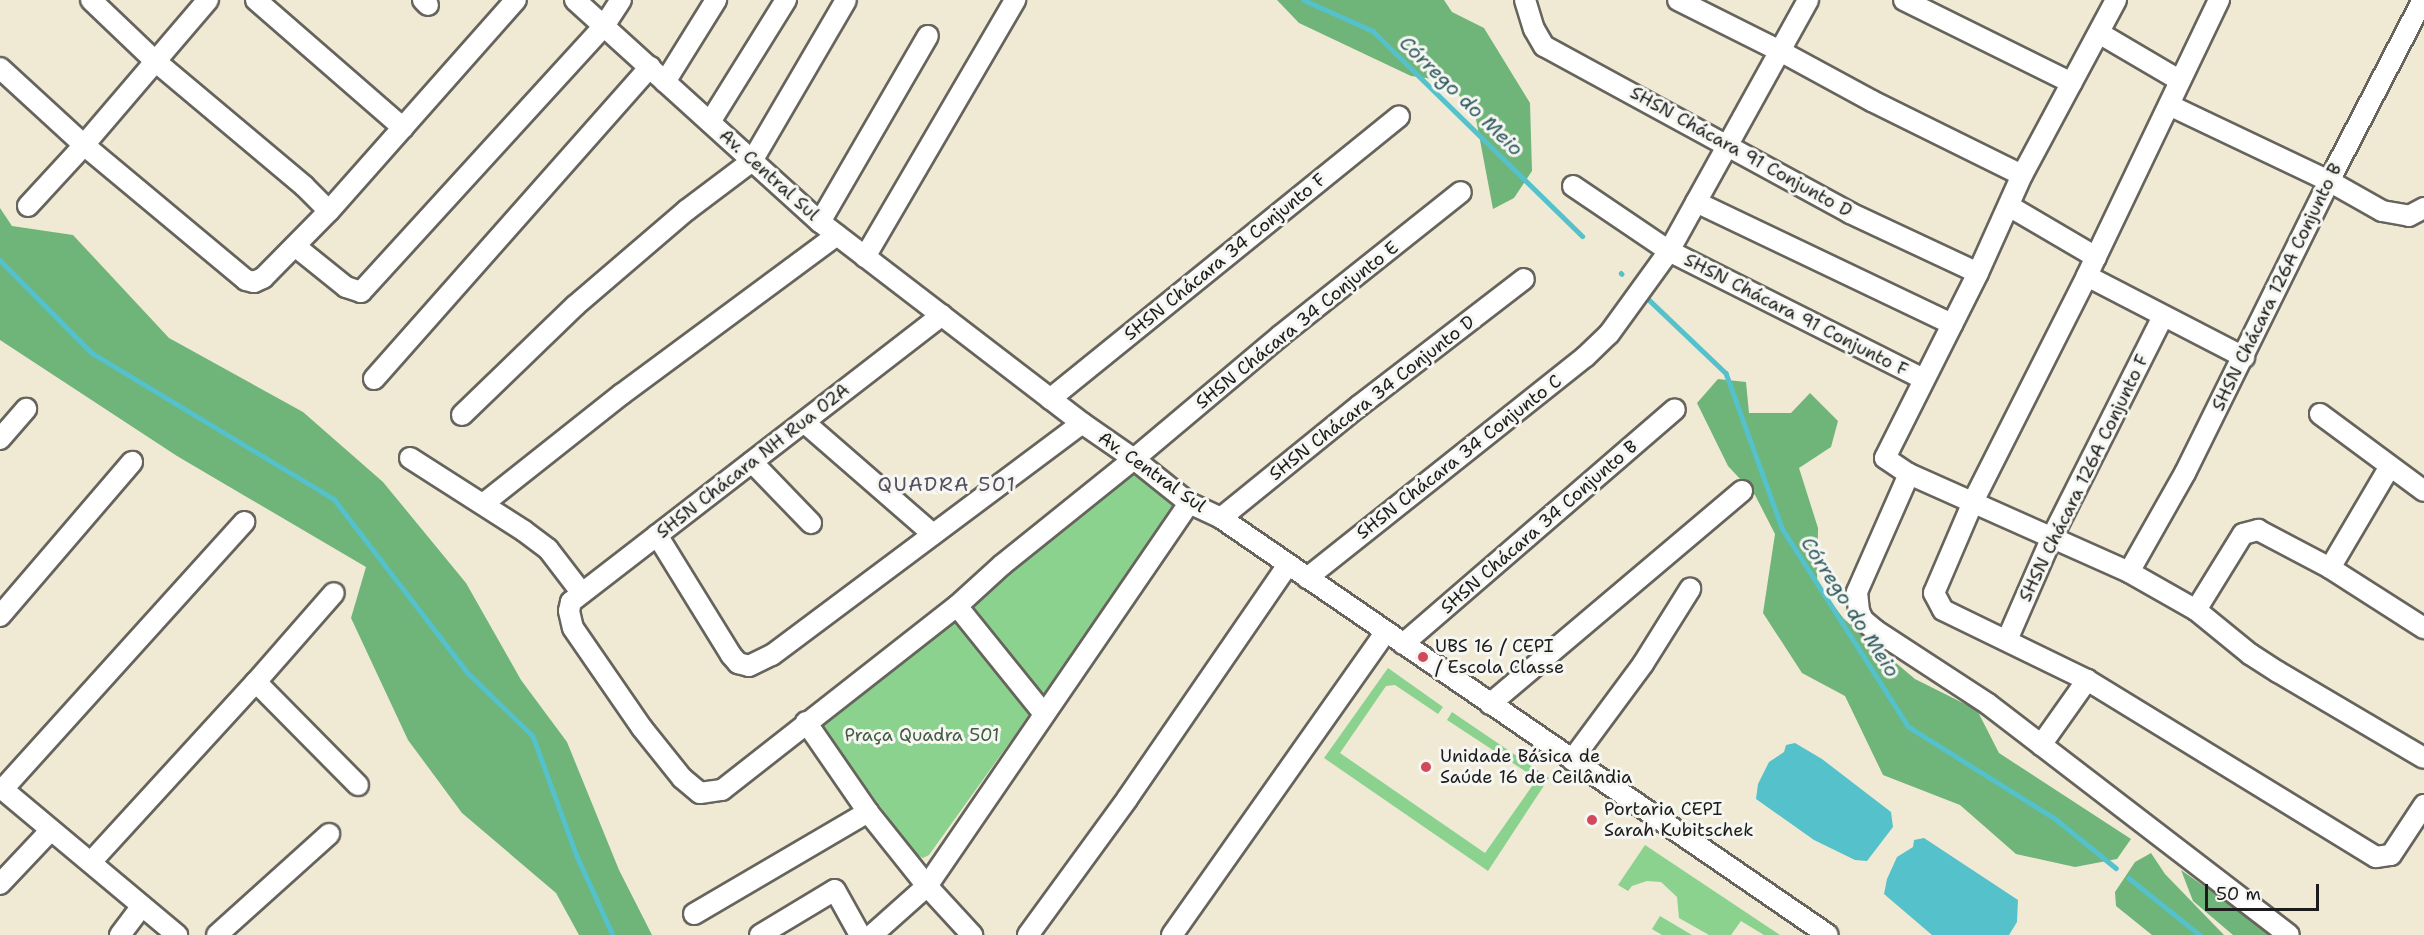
<!DOCTYPE html>
<meta charset="utf-8">
<style>
body{margin:0}
#map{position:relative;width:2424px;height:935px;overflow:hidden;background:#f0ead5;font-family:"Shantell Sans",sans-serif}
div>[style]{position:absolute}
.green>*{inset:0;background:#8ad28e}
.forest>*{inset:0;background:#6fb479}
.water>*{inset:0;background:#54c1cb}
.stream>*{height:4.5px;margin:-2.25px;padding:0 2.25px;transform-origin:2.25px;border-radius:2.25px;background:#54c1cb}
.roads{filter:drop-shadow(2px 0 #66645d) drop-shadow(-2px 0 #66645d) drop-shadow(0 2px #66645d) drop-shadow(0 -2px #66645d)}
.minor>*{height:20px;margin:-10px;padding:0 10px;transform-origin:10px;border-radius:10px;background:#fff}
.dots>*{width:16px;height:16px;translate:-50% -50%;box-sizing:border-box;border:3px solid #f6f6f2;border-radius:50%}
span{translate:-50% -50%;white-space:nowrap;text-align:center;line-height:1.15;-webkit-text-stroke:6px #f6f6f2;paint-order:stroke}
.street-label{font-size:18px;color:#1c1c1c}
.poi-label{font-size:18px;color:#1c1c1c}
.left{translate:0 -50%;text-align:left}
.park-label{font-size:18px;color:#425c44}
.water-label{font-size:20px;color:#325e62;font-style:italic}
.neighbourhood-label{font-size:20px;color:#544e5f;letter-spacing:1.5px}
.scale{position:absolute;left:2205px;top:884px;width:114px;height:27px;box-sizing:border-box;border:3px solid #1c1c1c;border-top:0;padding-left:8px;font-size:18px;line-height:21px;white-space:nowrap;color:#1c1c1c;-webkit-text-stroke:4px #f6f6f2;paint-order:stroke}
</style>
<div id="map">
<div class="green">
<i style="clip-path:polygon(1134px 469px,1179px 501px,1174px 513px,929px 855px,923px 858px,915px 854px,825px 731px,822px 722px,1107px 496px)"></i>
<i style="clip-path:polygon(1388px 668px,1443px 707px,1438px 714px,1395px 685px,1386px 686px,1340px 753px,1485px 853px,1537px 779px,1447px 720px,1452px 712px,1549px 778px,1488px 871px,1324px 758px)"></i>
<i style="clip-path:polygon(1645px 845px,1780px 935px,1764px 935px,1741px 921px,1731px 935px,1709px 935px,1679px 918px,1677px 897px,1661px 882px,1647px 881px,1632px 886px,1628px 891px,1618px 885px)"></i>
<i style="clip-path:polygon(1660px 916px,1692px 935px,1662px 935px,1652px 929px)"></i>
</div>
<div class="forest">
<i style="clip-path:polygon(1277px 0,1444px 0,1452px 12px,1484px 28px,1530px 103px,1532px 171px,1514px 198px,1493px 209px,1476px 119px,1449px 81px,1411px 76px,1299px 23px)"></i>
<i style="clip-path:polygon(0 208px,12px 226px,73px 235px,169px 338px,303px 412px,383px 482px,466px 583px,521px 680px,567px 742px,619px 870px,652px 935px,579px 935px,556px 893px,462px 813px,408px 740px,351px 618px,366px 567px,177px 456px,0 340px)"></i>
<i style="clip-path:polygon(1718px 379px,1746px 382px,1749px 413px,1791px 413px,1810px 393px,1838px 421px,1831px 447px,1799px 468px,1818px 528px,1817px 584px,1844px 619px,1915px 679px,1977px 710px,1999px 753px,2131px 839px,2117px 859px,2075px 867px,2016px 854px,1960px 805px,1883px 775px,1845px 696px,1802px 673px,1763px 613px,1775px 534px,1755px 495px,1728px 466px,1697px 403px)"></i>
<i style="clip-path:polygon(2151px 853px,2165px 874px,2224px 935px,2152px 935px,2116px 906px,2115px 892px,2135px 862px)"></i>
<i style="clip-path:polygon(2181px 870px,2228px 903px,2271px 935px,2233px 935px,2193px 901px)"></i>
</div>
<div class="water">
<i style="clip-path:polygon(1795px 743px,1822px 759px,1891px 812px,1893px 827px,1867px 861px,1855px 860px,1814px 840px,1756px 799px,1758px 784px,1769px 762px,1784px 752px,1786px 745px)"></i>
<i style="clip-path:polygon(1924px 838px,2018px 900px,2017px 922px,2009px 935px,1932px 935px,1884px 894px,1887px 879px,1897px 857px,1913px 847px,1914px 840px)"></i>
</div>
<div class="stream">
<i style="left:1304px;top:0;width:76px;rotate:24.2deg"></i>
<i style="left:1373px;top:31px;width:293px;rotate:44.4deg"></i>
<i style="left:0;top:260px;width:131px;rotate:45.3deg"></i>
<i style="left:92px;top:353px;width:283px;rotate:31.1deg"></i>
<i style="left:334px;top:499px;width:220px;rotate:52.4deg"></i>
<i style="left:468px;top:673px;width:91px;rotate:44.1deg"></i>
<i style="left:533px;top:736px;width:128px;rotate:69.9deg"></i>
<i style="left:577px;top:856px;width:87px;rotate:65.5deg"></i>
<i style="left:1621px;top:273px;width:1px;rotate:45deg"></i>
<i style="left:1644px;top:295px;width:113px;rotate:43.6deg"></i>
<i style="left:1726px;top:373px;width:165px;rotate:70.1deg"></i>
<i style="left:1782px;top:528px;width:236px;rotate:57.5deg"></i>
<i style="left:1909px;top:727px;width:175px;rotate:32.1deg"></i>
<i style="left:2057px;top:820px;width:76px;rotate:39.1deg"></i>
<i style="left:2129px;top:878px;width:91px;rotate:38.8deg"></i>
</div>
<div class="roads">
<div class="minor">
<i style="left:91px;top:0;width:87px;rotate:43.6deg"></i>
<i style="left:154px;top:60px;width:196px;rotate:40deg"></i>
<i style="left:304px;top:186px;width:35px;rotate:45deg"></i>
<i style="left:256px;top:0;width:195px;rotate:41deg"></i>
<i style="left:423px;top:0;width:7px;rotate:45deg"></i>
<i style="left:575px;top:0;width:331px;rotate:42.2deg"></i>
<i style="left:820px;top:222px;width:330px;rotate:37.5deg"></i>
<i style="left:1082px;top:423px;width:63px;rotate:34.7deg"></i>
<i style="left:1134px;top:459px;width:70px;rotate:38.7deg"></i>
<i style="left:1189px;top:503px;width:35px;rotate:25deg"></i>
<i style="left:1221px;top:518px;width:736px;rotate:34.49deg"></i>
<i style="left:1525px;top:0;width:30px;rotate:73deg"></i>
<i style="left:1534px;top:29px;width:20px;rotate:60deg"></i>
<i style="left:1544px;top:46px;width:349px;rotate:28.6deg"></i>
<i style="left:1850px;top:213px;width:141px;rotate:25.1deg"></i>
<i style="left:1678px;top:0;width:114px;rotate:26.6deg"></i>
<i style="left:1780px;top:51px;width:105px;rotate:28.5deg"></i>
<i style="left:1872px;top:101px;width:167px;rotate:26.3deg"></i>
<i style="left:1904px;top:0;width:187px;rotate:26.3deg"></i>
<i style="left:2116px;top:0;width:199px;rotate:118.2deg"></i>
<i style="left:2022px;top:175px;width:107px;rotate:114.2deg"></i>
<i style="left:1978px;top:273px;width:207px;rotate:116.7deg"></i>
<i style="left:1885px;top:458px;width:29px;rotate:34deg"></i>
<i style="left:1909px;top:474px;width:241px;rotate:24deg"></i>
<i style="left:2129px;top:572px;width:77px;rotate:29.6deg"></i>
<i style="left:2196px;top:610px;width:70px;rotate:39.2deg"></i>
<i style="left:2250px;top:654px;width:33px;rotate:33deg"></i>
<i style="left:2278px;top:672px;width:169px;rotate:30.5deg"></i>
<i style="left:2219px;top:0;width:306px;rotate:115.6deg"></i>
<i style="left:2087px;top:276px;width:253px;rotate:116.8deg"></i>
<i style="left:1973px;top:502px;width:99px;rotate:113.2deg"></i>
<i style="left:1934px;top:593px;width:19px;rotate:62deg"></i>
<i style="left:1943px;top:610px;width:160px;rotate:25.9deg"></i>
<i style="left:2087px;top:680px;width:339px;rotate:31.5deg"></i>
<i style="left:2376px;top:857px;width:15px;rotate:-8deg"></i>
<i style="left:2391px;top:855px;width:60px;rotate:-56.6deg"></i>
<i style="left:2099px;top:33px;width:93px;rotate:30.4deg"></i>
<i style="left:0;top:68px;width:114px;rotate:42.5deg"></i>
<i style="left:84px;top:145px;width:211px;rotate:39.8deg"></i>
<i style="left:246px;top:280px;width:8px;rotate:14deg"></i>
<i style="left:254px;top:282px;width:10px;rotate:-24deg"></i>
<i style="left:263px;top:278px;width:94px;rotate:-45.4deg"></i>
<i style="left:329px;top:211px;width:282px;rotate:-48.5deg"></i>
<i style="left:665px;top:82px;width:97px;rotate:-58.1deg"></i>
<i style="left:2169px;top:105px;width:177px;rotate:25.4deg"></i>
<i style="left:2329px;top:181px;width:61px;rotate:29.5deg"></i>
<i style="left:2382px;top:211px;width:27px;rotate:10deg"></i>
<i style="left:2409px;top:216px;width:17px;rotate:-28deg"></i>
<i style="left:710px;top:122px;width:144px;rotate:-58.1deg"></i>
<i style="left:1573px;top:186px;width:116px;rotate:34.1deg"></i>
<i style="left:1669px;top:251px;width:284px;rotate:26.7deg"></i>
<i style="left:1696px;top:202px;width:284px;rotate:25.5deg"></i>
<i style="left:28px;top:206px;width:83px;rotate:-47.4deg"></i>
<i style="left:84px;top:145px;width:191px;rotate:-49.5deg"></i>
<i style="left:2009px;top:206px;width:101px;rotate:30.4deg"></i>
<i style="left:820px;top:222px;width:215px;rotate:-59.9deg"></i>
<i style="left:295px;top:246px;width:65px;rotate:38.8deg"></i>
<i style="left:346px;top:287px;width:16px;rotate:18deg"></i>
<i style="left:361px;top:292px;width:360px;rotate:-47.6deg"></i>
<i style="left:604px;top:26px;width:31px;rotate:-57deg"></i>
<i style="left:865px;top:257px;width:298px;rotate:-59.7deg"></i>
<i style="left:2087px;top:276px;width:177px;rotate:27.3deg"></i>
<i style="left:942px;top:315px;width:469px;rotate:142.3deg"></i>
<i style="left:571px;top:602px;width:9px;rotate:103deg"></i>
<i style="left:569px;top:611px;width:17px;rotate:77deg"></i>
<i style="left:573px;top:628px;width:121px;rotate:55.4deg"></i>
<i style="left:642px;top:728px;width:64px;rotate:51.3deg"></i>
<i style="left:682px;top:778px;width:23px;rotate:40deg"></i>
<i style="left:700px;top:793px;width:22px;rotate:-8deg"></i>
<i style="left:722px;top:790px;width:298px;rotate:-38.1deg"></i>
<i style="left:957px;top:606px;width:61px;rotate:-42.3deg"></i>
<i style="left:1002px;top:565px;width:169px;rotate:-38.8deg"></i>
<i style="left:1134px;top:459px;width:191px;rotate:-40.1deg"></i>
<i style="left:1280px;top:336px;width:231px;rotate:-38.5deg"></i>
<i style="left:374px;top:379px;width:417px;rotate:-48.5deg"></i>
<i style="left:1050px;top:399px;width:449px;rotate:-39deg"></i>
<i style="left:2320px;top:414px;width:129px;rotate:36.5deg"></i>
<i style="left:462px;top:415px;width:158px;rotate:-44deg"></i>
<i style="left:576px;top:305px;width:146px;rotate:-40.6deg"></i>
<i style="left:687px;top:210px;width:81px;rotate:-37deg"></i>
<i style="left:752px;top:161px;width:186px;rotate:-59.7deg"></i>
<i style="left:804px;top:422px;width:171px;rotate:41deg"></i>
<i style="left:0;top:439px;width:40px;rotate:-49deg"></i>
<i style="left:410px;top:458px;width:135px;rotate:32.6deg"></i>
<i style="left:524px;top:531px;width:30px;rotate:37deg"></i>
<i style="left:548px;top:549px;width:54px;rotate:52.5deg"></i>
<i style="left:752px;top:462px;width:85px;rotate:46deg"></i>
<i style="left:1909px;top:474px;width:129px;rotate:113.8deg"></i>
<i style="left:1857px;top:592px;width:19px;rotate:84deg"></i>
<i style="left:1859px;top:611px;width:10px;rotate:66deg"></i>
<i style="left:1863px;top:620px;width:16px;rotate:40deg"></i>
<i style="left:1875px;top:630px;width:135px;rotate:33.2deg"></i>
<i style="left:1988px;top:704px;width:379px;rotate:37.5deg"></i>
<i style="left:483px;top:504px;width:177px;rotate:-38.4deg"></i>
<i style="left:622px;top:394px;width:267px;rotate:-36.5deg"></i>
<i style="left:1221px;top:518px;width:178px;rotate:-39.1deg"></i>
<i style="left:1359px;top:406px;width:208px;rotate:-37.6deg"></i>
<i style="left:657px;top:535px;width:141px;rotate:58.3deg"></i>
<i style="left:731px;top:655px;width:11px;rotate:49deg"></i>
<i style="left:738px;top:663px;width:11px;rotate:15deg"></i>
<i style="left:749px;top:666px;width:25px;rotate:-26deg"></i>
<i style="left:772px;top:655px;width:387px;rotate:-36.8deg"></i>
<i style="left:2330px;top:568px;width:116px;rotate:-59.5deg"></i>
<i style="left:2129px;top:572px;width:114px;rotate:-60.5deg"></i>
<i style="left:2185px;top:473px;width:326px;rotate:-63.7deg"></i>
<i style="left:2329px;top:181px;width:204px;rotate:-62.6deg"></i>
<i style="left:1307px;top:578px;width:355px;rotate:-38.5deg"></i>
<i style="left:1585px;top:357px;width:33px;rotate:-44deg"></i>
<i style="left:1609px;top:334px;width:102px;rotate:-54.1deg"></i>
<i style="left:1669px;top:251px;width:287px;rotate:-61deg"></i>
<i style="left:957px;top:606px;width:139px;rotate:51.1deg"></i>
<i style="left:2196px;top:610px;width:89px;rotate:-58.3deg"></i>
<i style="left:2243px;top:534px;width:16px;rotate:-15deg"></i>
<i style="left:2258px;top:530px;width:81px;rotate:27.8deg"></i>
<i style="left:2330px;top:568px;width:112px;rotate:32.6deg"></i>
<i style="left:0;top:616px;width:203px;rotate:-49.4deg"></i>
<i style="left:2007px;top:640px;width:112px;rotate:-66.4deg"></i>
<i style="left:2052px;top:537px;width:247px;rotate:-63.3deg"></i>
<i style="left:1403px;top:644px;width:359px;rotate:-40.8deg"></i>
<i style="left:256px;top:682px;width:145px;rotate:45.3deg"></i>
<i style="left:1490px;top:704px;width:330px;rotate:-40.2deg"></i>
<i style="left:806px;top:722px;width:109px;rotate:55.4deg"></i>
<i style="left:868px;top:812px;width:95px;rotate:51.4deg"></i>
<i style="left:927px;top:886px;width:67px;rotate:47.4deg"></i>
<i style="left:2041px;top:745px;width:80px;rotate:-54.7deg"></i>
<i style="left:1572px;top:760px;width:119px;rotate:-53.5deg"></i>
<i style="left:1643px;top:664px;width:89px;rotate:-57.9deg"></i>
<i style="left:0;top:787px;width:231px;rotate:39.9deg"></i>
<i style="left:3px;top:789px;width:360px;rotate:-47.9deg"></i>
<i style="left:91px;top:862px;width:244px;rotate:-47.5deg"></i>
<i style="left:256px;top:682px;width:118px;rotate:-48.8deg"></i>
<i style="left:0;top:884px;width:74px;rotate:-46.6deg"></i>
<i style="left:694px;top:914px;width:202px;rotate:-30.4deg"></i>
<i style="left:120px;top:935px;width:35px;rotate:-53deg"></i>
<i style="left:217px;top:935px;width:151px;rotate:-42deg"></i>
<i style="left:760px;top:935px;width:87px;rotate:-31deg"></i>
<i style="left:835px;top:890px;width:51px;rotate:60.9deg"></i>
<i style="left:872px;top:935px;width:74px;rotate:-41.7deg"></i>
<i style="left:927px;top:886px;width:464px;rotate:-55.6deg"></i>
<i style="left:1028px;top:935px;width:168px;rotate:-53.9deg"></i>
<i style="left:1127px;top:799px;width:284px;rotate:-55.5deg"></i>
<i style="left:1172px;top:935px;width:371px;rotate:-54.8deg"></i>
</div>
</div>
<div class="dots">
<i style="left:1423px;top:657px;background:#d1495b"></i>
<i style="left:1426px;top:767px;background:#d1495b"></i>
<i style="left:1592px;top:820px;background:#d1495b"></i>
</div>
<div class="street-label">
<span style="left:1741px;top:152px;rotate:29deg">SHSN Chácara 91 Conjunto D</span>
<span style="left:769px;top:175px;rotate:42deg">Av. Central Sul</span>
<span style="left:1225px;top:257px;rotate:-39deg">SHSN Chácara 34 Conjunto F</span>
<span style="left:2277px;top:287px;rotate:-64deg">SHSN Chácara 126A Conjunto B</span>
<span style="left:1796px;top:315px;rotate:27deg">SHSN Chácara 91 Conjunto F</span>
<span style="left:1297px;top:325px;rotate:-39deg">SHSN Chácara 34 Conjunto E</span>
<span style="left:1372px;top:398px;rotate:-38deg">SHSN Chácara 34 Conjunto D</span>
<span style="left:1459px;top:457px;rotate:-38deg">SHSN Chácara 34 Conjunto C</span>
<span style="left:753px;top:461px;rotate:-38deg">SHSN Chácara NH Rua 02A</span>
<span style="left:1152px;top:472px;rotate:35deg">Av. Central Sul</span>
<span style="left:2084px;top:478px;rotate:-64deg">SHSN Chácara 126A Conjunto F</span>
<span style="left:1539px;top:527px;rotate:-41deg">SHSN Chácara 34 Conjunto B</span>
</div>
<div class="poi-label">
<span class="left" style="left:1435px;top:657px">UBS 16 / CEPI<br>/ Escola Classe</span>
<span class="left" style="left:1440px;top:767px">Unidade Básica de<br>Saúde 16 de Ceilândia</span>
<span class="left" style="left:1604px;top:820px">Portaria CEPI<br>Sarah Kubitschek</span>
</div>
<div class="park-label">
<span style="left:922px;top:735px">Praça Quadra 501</span>
</div>
<div class="water-label">
<span style="left:1461px;top:96px;rotate:44deg">Córrego do Meio</span>
<span style="left:1850px;top:607px;rotate:57deg">Córrego do Meio</span>
</div>
<div class="neighbourhood-label">
<span style="left:947px;top:484px">QUADRA 501</span>
</div>
<div class="scale">50 m</div>
</div>
